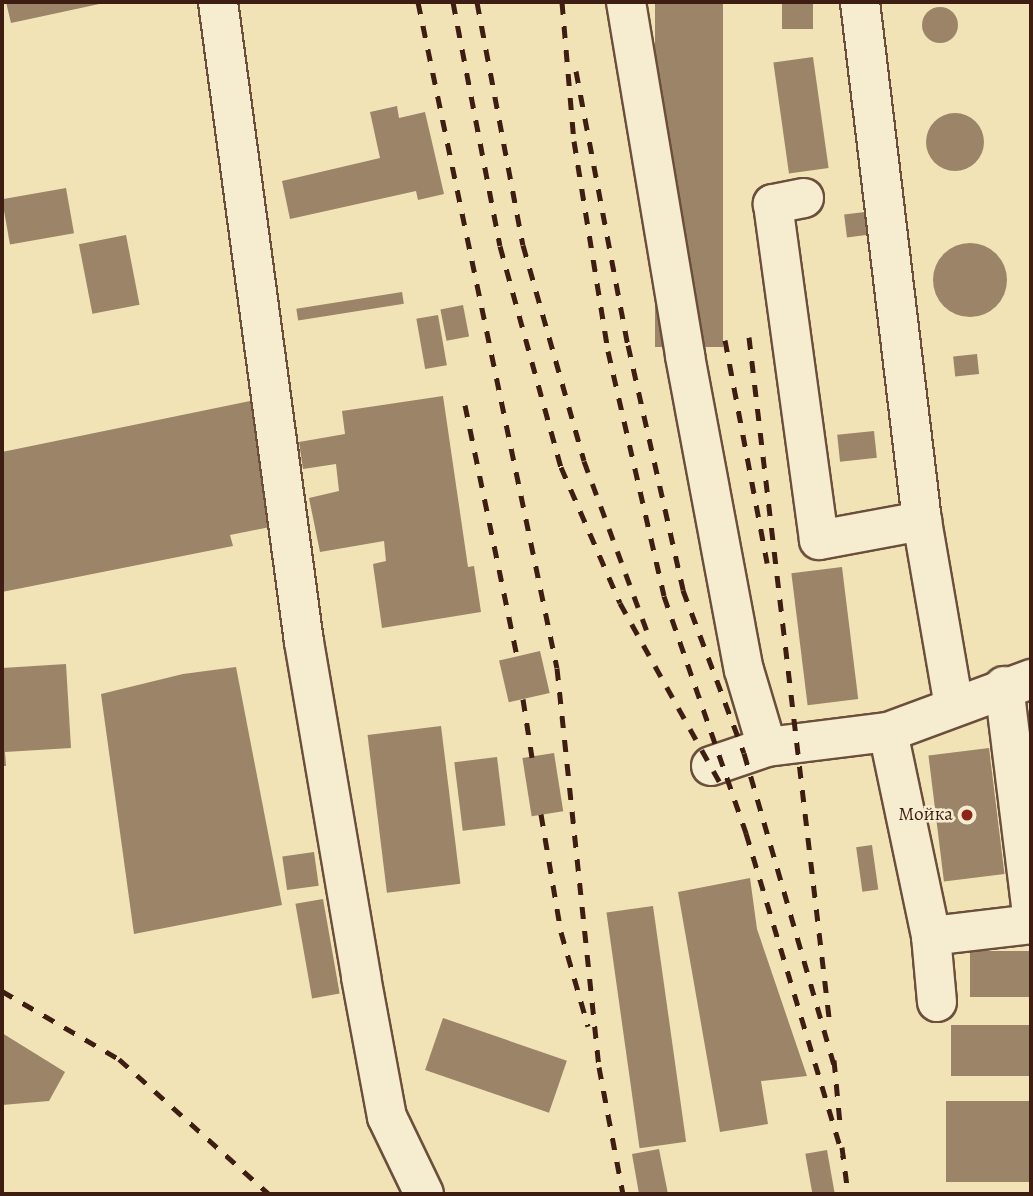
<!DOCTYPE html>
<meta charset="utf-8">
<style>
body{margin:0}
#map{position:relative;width:1033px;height:1196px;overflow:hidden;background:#f1e3b6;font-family:Alegreya,serif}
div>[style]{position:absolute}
.building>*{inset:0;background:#9b8468;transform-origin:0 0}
.round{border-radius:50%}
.roads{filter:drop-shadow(2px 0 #6b4f3c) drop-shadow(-2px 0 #6b4f3c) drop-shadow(0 2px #6b4f3c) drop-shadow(0 -2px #6b4f3c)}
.minor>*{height:38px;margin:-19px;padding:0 19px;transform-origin:19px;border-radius:19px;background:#f6edd0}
.rail>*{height:5px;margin-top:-2.5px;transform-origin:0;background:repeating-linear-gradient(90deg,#3e1e13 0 12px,transparent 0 24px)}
.dots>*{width:19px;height:19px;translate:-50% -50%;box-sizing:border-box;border:4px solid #f6edd0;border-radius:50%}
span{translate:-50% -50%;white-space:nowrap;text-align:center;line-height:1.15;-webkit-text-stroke:5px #f6edd0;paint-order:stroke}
.poi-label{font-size:19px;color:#3e1e13}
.right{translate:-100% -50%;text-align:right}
.frame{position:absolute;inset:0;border:4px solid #3e1e13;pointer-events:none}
</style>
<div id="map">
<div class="building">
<i style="clip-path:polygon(6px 2px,104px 2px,104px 3px,11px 23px)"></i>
<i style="left:655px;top:2px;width:68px;height:345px"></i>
<i style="left:782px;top:2px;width:31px;height:27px"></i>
<i class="round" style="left:922px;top:7px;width:36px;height:36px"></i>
<i style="left:813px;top:57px;width:112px;height:40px;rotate:82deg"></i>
<i style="clip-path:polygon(397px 106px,399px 118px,425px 112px,444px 194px,418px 200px,416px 191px,290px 219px,282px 181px,380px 158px,370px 112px)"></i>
<i class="round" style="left:926px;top:113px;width:58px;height:58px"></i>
<i style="left:66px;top:188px;width:46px;height:65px;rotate:80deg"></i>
<i style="left:865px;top:212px;width:23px;height:21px;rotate:83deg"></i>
<i style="left:126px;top:235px;width:71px;height:48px;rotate:79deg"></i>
<i class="round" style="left:933px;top:243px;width:74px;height:74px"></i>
<i style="left:402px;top:292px;width:12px;height:107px;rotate:81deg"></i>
<i style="left:463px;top:305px;width:32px;height:23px;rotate:79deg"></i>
<i style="left:438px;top:315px;width:51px;height:22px;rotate:80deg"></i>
<i style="left:977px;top:354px;width:20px;height:24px;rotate:84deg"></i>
<i style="clip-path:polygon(443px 396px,468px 567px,474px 566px,481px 612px,382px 628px,373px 564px,386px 561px,384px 541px,320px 552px,309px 498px,339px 491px,336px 464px,303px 469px,299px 442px,345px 434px,342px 411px)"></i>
<i style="clip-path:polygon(255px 400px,270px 527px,230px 535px,233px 546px,2px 592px,2px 452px)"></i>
<i style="left:874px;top:431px;width:27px;height:37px;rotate:84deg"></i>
<i style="left:842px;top:567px;width:133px;height:51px;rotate:83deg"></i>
<i style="left:540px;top:651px;width:43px;height:42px;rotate:77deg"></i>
<i style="clip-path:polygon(66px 664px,71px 748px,5px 752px,6px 766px,2px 766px,2px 668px)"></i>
<i style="clip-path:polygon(236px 667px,282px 905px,134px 934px,101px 694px,183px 674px)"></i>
<i style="left:441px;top:726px;width:159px;height:74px;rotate:83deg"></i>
<i style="left:989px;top:748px;width:127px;height:61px;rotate:83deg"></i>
<i style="left:554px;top:753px;width:59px;height:32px;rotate:81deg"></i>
<i style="left:497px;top:757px;width:69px;height:43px;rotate:83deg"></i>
<i style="left:872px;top:845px;width:45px;height:16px;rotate:82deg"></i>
<i style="left:314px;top:852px;width:34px;height:32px;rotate:82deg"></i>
<i style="clip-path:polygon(750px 878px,757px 929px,807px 1076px,761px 1081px,768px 1124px,720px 1132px,678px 892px)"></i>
<i style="left:323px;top:899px;width:96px;height:28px;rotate:80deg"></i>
<i style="left:653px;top:906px;width:238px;height:47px;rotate:82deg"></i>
<i style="left:1031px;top:951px;width:46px;height:61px;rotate:90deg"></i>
<i style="left:443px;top:1018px;width:131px;height:55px;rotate:19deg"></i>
<i style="left:1031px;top:1025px;width:51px;height:80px;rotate:90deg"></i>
<i style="clip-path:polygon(2px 1033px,65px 1072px,49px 1101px,2px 1105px)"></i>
<i style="left:946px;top:1101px;width:85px;height:81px"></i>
<i style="clip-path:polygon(659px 1149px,668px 1194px,639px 1194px,632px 1154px)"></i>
<i style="left:827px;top:1150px;width:45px;height:22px;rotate:80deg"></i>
</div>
<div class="roads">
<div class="minor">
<i style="left:218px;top:2px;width:646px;rotate:82.35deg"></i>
<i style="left:304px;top:642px;width:340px;rotate:80.3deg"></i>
<i style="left:361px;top:977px;width:142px;rotate:79.5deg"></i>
<i style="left:387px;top:1117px;width:85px;rotate:64.3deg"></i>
<i style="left:626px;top:2px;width:359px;rotate:80.5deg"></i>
<i style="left:685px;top:356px;width:319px;rotate:79.4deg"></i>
<i style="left:744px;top:670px;width:80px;rotate:73.4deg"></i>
<i style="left:767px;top:747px;width:122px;rotate:-7.1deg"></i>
<i style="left:860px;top:2px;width:523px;rotate:83.19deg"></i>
<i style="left:804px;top:198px;width:32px;rotate:169deg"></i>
<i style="left:773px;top:204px;width:339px;rotate:82.2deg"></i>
<i style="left:819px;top:540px;width:105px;rotate:-10.5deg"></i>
<i style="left:922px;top:521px;width:188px;rotate:80.2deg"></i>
<i style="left:1004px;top:686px;width:222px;rotate:83deg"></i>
<i style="left:711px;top:766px;width:59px;rotate:-18.7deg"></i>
<i style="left:931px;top:936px;width:101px;rotate:-6.8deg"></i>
<i style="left:937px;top:1002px;width:66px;rotate:-95.2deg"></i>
<i style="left:931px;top:936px;width:208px;rotate:-101.9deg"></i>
<i style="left:888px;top:732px;width:153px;rotate:-20.3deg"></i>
</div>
</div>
<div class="rail">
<i style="left:418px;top:2px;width:680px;rotate:78.21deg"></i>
<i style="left:557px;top:668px;width:401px;rotate:84deg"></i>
<i style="left:599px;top:1067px;width:129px;rotate:79.3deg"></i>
<i style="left:453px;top:2px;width:248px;rotate:79.1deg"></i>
<i style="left:500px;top:246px;width:229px;rotate:74.6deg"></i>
<i style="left:561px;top:467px;width:148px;rotate:66.5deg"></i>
<i style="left:620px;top:603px;width:216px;rotate:60.9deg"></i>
<i style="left:477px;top:2px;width:247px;rotate:79.3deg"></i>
<i style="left:523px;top:245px;width:224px;rotate:74.2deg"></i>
<i style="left:584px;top:461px;width:190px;rotate:69.7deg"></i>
<i style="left:562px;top:2px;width:140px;rotate:85.1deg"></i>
<i style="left:574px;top:141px;width:213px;rotate:80.8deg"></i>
<i style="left:608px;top:351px;width:251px;rotate:77.1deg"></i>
<i style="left:664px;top:596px;width:251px;rotate:70.9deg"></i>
<i style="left:746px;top:833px;width:338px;rotate:73.3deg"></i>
<i style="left:576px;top:71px;width:279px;rotate:79.3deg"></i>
<i style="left:628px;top:345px;width:251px;rotate:77.3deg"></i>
<i style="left:683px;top:590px;width:174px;rotate:69.5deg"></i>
<i style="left:744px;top:753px;width:329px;rotate:73.9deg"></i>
<i style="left:749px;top:337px;width:693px;rotate:83.29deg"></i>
<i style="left:725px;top:340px;width:227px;rotate:79.3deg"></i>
<i style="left:465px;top:405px;width:256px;rotate:78.3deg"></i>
<i style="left:523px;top:699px;width:59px;rotate:81.2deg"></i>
<i style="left:541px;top:814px;width:120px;rotate:80.4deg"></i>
<i style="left:561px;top:932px;width:98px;rotate:74deg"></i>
<i style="left:2px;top:991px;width:135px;rotate:30.2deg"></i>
<i style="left:119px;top:1059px;width:202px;rotate:42deg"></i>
<i style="left:834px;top:1060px;width:63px;rotate:84.6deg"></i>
<i style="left:842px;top:1147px;width:47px;rotate:82.7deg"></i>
</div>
<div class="dots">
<i style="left:967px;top:815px;background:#8f2418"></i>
</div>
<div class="poi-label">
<span class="right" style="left:953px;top:815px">Мойка</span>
</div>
<div class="frame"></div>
</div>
